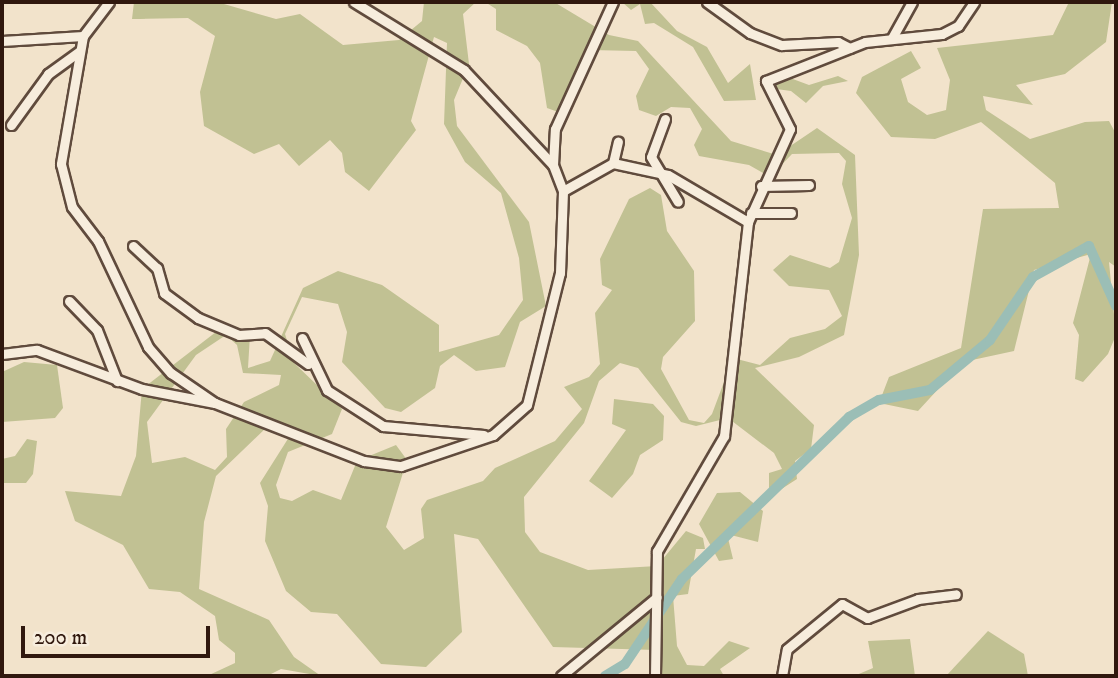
<!DOCTYPE html>
<style>
body{margin:0}
#map{position:relative;width:1118px;height:678px;overflow:hidden;background:#f2e3cb;font-family:"IM FELL DW Pica",serif}
div>[style]{position:absolute}
.green>*{inset:0;background:#c1c193}
.river>*{height:10px;margin:-5px;padding:0 5px;transform-origin:5px;border-radius:5px;background:#9bbeb6}
.roads{filter:drop-shadow(2px 0 #604b3d) drop-shadow(-2px 0 #604b3d) drop-shadow(0 2px #604b3d) drop-shadow(0 -2px #604b3d)}
.minor>*{height:9px;margin:-4.5px;padding:0 4.5px;transform-origin:4.5px;border-radius:4.5px;background:#f7eddd}
span{translate:-50% -50%;white-space:nowrap;text-align:center;line-height:1.15;-webkit-text-stroke:6px #f7eddd;paint-order:stroke}
.frame{position:absolute;inset:0;border:4px solid #30180e;pointer-events:none}
.scale{position:absolute;left:21px;top:626px;width:189px;height:32px;box-sizing:border-box;border:4px solid #30180e;border-top:0;padding-left:9px;font-size:21px;line-height:24px;white-space:nowrap;color:#30180e;-webkit-text-stroke:5px #f7eddd;paint-order:stroke}
</style>
<div id="map">
<div class="green">
<i style="clip-path:polygon(evenodd,134px 2px,217px 2px,276px 19px,300px 14px,343px 45px,399px 40px,422px 21px,424px 2px,476px 2px,463px 14px,469px 64px,454px 100px,457px 126px,529px 222px,546px 306px,520px 322px,505px 367px,476px 371px,454px 355px,440px 366px,435px 388px,401px 412px,385px 408px,342px 362px,347px 332px,338px 304px,302px 297px,285px 334px,294px 363px,342px 409px,332px 434px,288px 452px,276px 485px,280px 498px,292px 501px,313px 490px,341px 500px,357px 461px,396px 445px,407px 460px,386px 527px,404px 550px,424px 538px,421px 509px,427px 500px,483px 481px,495px 468px,555px 441px,582px 409px,564px 387px,589px 377px,600px 364px,595px 313px,612px 290px,602px 285px,600px 259px,629px 199px,650px 188px,661px 195px,667px 231px,694px 271px,695px 321px,663px 357px,661px 369px,689px 420px,704px 423px,712px 414px,733px 358px,760px 365px,790px 338px,825px 329px,842px 316px,829px 290px,789px 286px,773px 270px,790px 255px,830px 268px,839px 262px,852px 218px,842px 184px,846px 161px,839px 153px,792px 154px,770px 177px,749px 165px,699px 156px,694px 145px,702px 129px,690px 108px,671px 107px,656px 116px,639px 110px,636px 96px,649px 69px,636px 51px,590px 50px,577px 92px,561px 113px,547px 108px,540px 63px,527px 46px,496px 30px,496px 9px,485px 2px,554px 2px,609px 35px,638px 41px,731px 141px,777px 155px,817px 128px,855px 155px,859px 255px,844px 335px,799px 357px,755px 368px,814px 425px,811px 449px,795px 461px,797px 479px,769px 497px,769px 473px,782px 469px,774px 453px,728px 418px,696px 426px,681px 422px,638px 368px,620px 363px,599px 381px,584px 423px,524px 497px,525px 532px,540px 552px,588px 570px,657px 566px,686px 531px,703px 538px,705px 549px,696px 549px,688px 594px,673px 596px,677px 646px,687px 665px,704px 666px,729px 641px,750px 648px,720px 669px,724px 676px,659px 676px,656px 650px,553px 647px,478px 539px,454px 534px,462px 632px,426px 667px,381px 664px,337px 614px,311px 612px,286px 591px,265px 541px,268px 506px,260px 483px,291px 434px,269px 425px,216px 476px,204px 522px,199px 589px,269px 620px,294px 657px,321px 676px,281px 669px,267px 676px,207px 676px,235px 663px,235px 653px,219px 640px,215px 616px,180px 592px,149px 589px,123px 545px,75px 521px,65px 491px,121px 496px,136px 456px,142px 389px,225px 325px,250px 335px,248px 368px,270px 361px,303px 288px,338px 271px,382px 285px,439px 325px,439px 352px,499px 335px,523px 300px,519px 258px,501px 193px,465px 162px,444px 124px,447px 43px,434px 37px,411px 121px,416px 130px,369px 191px,345px 172px,342px 153px,330px 140px,299px 166px,279px 144px,254px 154px,204px 126px,200px 92px,215px 36px,188px 18px,132px 19px,134px 2px,226px 335px,237px 345px,243px 373px,281px 375px,279px 385px,244px 402px,226px 429px,227px 457px,215px 470px,185px 457px,152px 463px,147px 422px,196px 355px,226px 335px)"></i>
<i style="clip-path:polygon(622px 2px,650px 2px,677px 31px,707px 47px,728px 83px,750px 64px,756px 100px,724px 101px,693px 47px,654px 23px,645px 24px,640px 4px,631px 10px)"></i>
<i style="clip-path:polygon(1069px 2px,1112px 2px,1106px 42px,1065px 74px,1016px 85px,1033px 105px,983px 96px,986px 110px,1030px 139px,1085px 122px,1109px 121px,1116px 134px,1116px 267px,1109px 262px,1116px 335px,1108px 354px,1083px 382px,1075px 379px,1079px 335px,1073px 323px,1091px 254px,1034px 270px,1014px 351px,963px 362px,918px 411px,879px 403px,889px 377px,961px 348px,983px 209px,1059px 208px,1055px 183px,981px 122px,935px 139px,891px 137px,856px 93px,862px 77px,911px 51px,921px 68px,901px 79px,908px 102px,927px 115px,946px 110px,950px 80px,937px 48px,1053px 35px)"></i>
<i style="clip-path:polygon(782px 75px,809px 85px,838px 76px,848px 81px,823px 86px,806px 103px,791px 91px,769px 88px,769px 80px)"></i>
<i style="clip-path:polygon(24px 362px,57px 365px,63px 408px,55px 418px,2px 422px,2px 372px)"></i>
<i style="clip-path:polygon(614px 399px,653px 404px,664px 416px,663px 440px,640px 455px,633px 474px,612px 498px,589px 481px,626px 430px,612px 424px)"></i>
<i style="clip-path:polygon(27px 439px,37px 441px,33px 474px,26px 483px,2px 483px,2px 459px,15px 456px)"></i>
<i style="clip-path:polygon(740px 492px,763px 511px,758px 542px,727px 534px,733px 559px,719px 561px,699px 524px,717px 493px)"></i>
<i style="clip-path:polygon(988px 631px,1024px 654px,1028px 676px,946px 676px)"></i>
<i style="clip-path:polygon(910px 639px,915px 676px,854px 676px,873px 668px,868px 641px)"></i>
</div>
<div class="river">
<i style="left:605px;top:676px;width:23px;rotate:-31deg"></i>
<i style="left:625px;top:664px;width:102px;rotate:-56.2deg"></i>
<i style="left:682px;top:579px;width:233px;rotate:-44.1deg"></i>
<i style="left:849px;top:417px;width:34px;rotate:-30deg"></i>
<i style="left:879px;top:400px;width:52px;rotate:-11.1deg"></i>
<i style="left:930px;top:390px;width:78px;rotate:-39.8deg"></i>
<i style="left:990px;top:340px;width:76px;rotate:-55.7deg"></i>
<i style="left:1033px;top:277px;width:64px;rotate:-29deg"></i>
<i style="left:1089px;top:246px;width:66px;rotate:65.8deg"></i>
</div>
<div class="roads">
<div class="minor">
<i style="left:109px;top:2px;width:43px;rotate:127.4deg"></i>
<i style="left:83px;top:36px;width:130px;rotate:99.8deg"></i>
<i style="left:61px;top:164px;width:44px;rotate:75.7deg"></i>
<i style="left:72px;top:207px;width:43px;rotate:52.6deg"></i>
<i style="left:98px;top:241px;width:117px;rotate:64.7deg"></i>
<i style="left:148px;top:347px;width:35px;rotate:49deg"></i>
<i style="left:171px;top:373px;width:53px;rotate:34.3deg"></i>
<i style="left:215px;top:403px;width:160px;rotate:21.3deg"></i>
<i style="left:364px;top:461px;width:37px;rotate:8deg"></i>
<i style="left:401px;top:466px;width:97px;rotate:-18.6deg"></i>
<i style="left:493px;top:435px;width:45px;rotate:-41.4deg"></i>
<i style="left:527px;top:405px;width:136px;rotate:-76deg"></i>
<i style="left:560px;top:273px;width:82px;rotate:-87.9deg"></i>
<i style="left:563px;top:191px;width:28px;rotate:-111deg"></i>
<i style="left:553px;top:165px;width:36px;rotate:-87deg"></i>
<i style="left:555px;top:129px;width:140px;rotate:-65.5deg"></i>
<i style="left:354px;top:2px;width:129px;rotate:31.7deg"></i>
<i style="left:464px;top:70px;width:130px;rotate:46.9deg"></i>
<i style="left:707px;top:2px;width:53px;rotate:35.8deg"></i>
<i style="left:750px;top:33px;width:34px;rotate:21deg"></i>
<i style="left:782px;top:45px;width:56px;rotate:-3.1deg"></i>
<i style="left:838px;top:42px;width:13px;rotate:27deg"></i>
<i style="left:892px;top:38px;width:41px;rotate:-60.9deg"></i>
<i style="left:2px;top:41px;width:81px;rotate:-3.5deg"></i>
<i style="left:665px;top:119px;width:40px;rotate:110.2deg"></i>
<i style="left:651px;top:157px;width:52px;rotate:59deg"></i>
<i style="left:11px;top:125px;width:63px;rotate:-54deg"></i>
<i style="left:48px;top:74px;width:39px;rotate:-36deg"></i>
<i style="left:613px;top:163px;width:22px;rotate:-77deg"></i>
<i style="left:761px;top:186px;width:48px;rotate:-1.2deg"></i>
<i style="left:563px;top:191px;width:57px;rotate:-29.2deg"></i>
<i style="left:613px;top:163px;width:56px;rotate:12.3deg"></i>
<i style="left:668px;top:175px;width:93px;rotate:30.4deg"></i>
<i style="left:751px;top:213px;width:40px"></i>
<i style="left:133px;top:246px;width:33px;rotate:43deg"></i>
<i style="left:157px;top:268px;width:26px;rotate:74deg"></i>
<i style="left:164px;top:293px;width:42px;rotate:36.3deg"></i>
<i style="left:198px;top:318px;width:44px;rotate:22.5deg"></i>
<i style="left:239px;top:335px;width:26px;rotate:-4deg"></i>
<i style="left:265px;top:333px;width:53px;rotate:35.8deg"></i>
<i style="left:69px;top:301px;width:40px;rotate:46deg"></i>
<i style="left:97px;top:330px;width:55px;rotate:68.6deg"></i>
<i style="left:302px;top:338px;width:58px;rotate:64.3deg"></i>
<i style="left:327px;top:390px;width:67px;rotate:32.7deg"></i>
<i style="left:383px;top:426px;width:101px;rotate:5.1deg"></i>
<i style="left:2px;top:354px;width:35px;rotate:-7deg"></i>
<i style="left:37px;top:350px;width:112px;rotate:20.4deg"></i>
<i style="left:142px;top:389px;width:74px;rotate:10.9deg"></i>
<i style="left:561px;top:676px;width:124px;rotate:-39.5deg"></i>
<i style="left:655px;top:676px;width:125px;rotate:-89.1deg"></i>
<i style="left:657px;top:551px;width:133px;rotate:-59.8deg"></i>
<i style="left:724px;top:436px;width:215px;rotate:-83.6deg"></i>
<i style="left:748px;top:222px;width:102px;rotate:-65.7deg"></i>
<i style="left:790px;top:129px;width:54px;rotate:-116.6deg"></i>
<i style="left:766px;top:81px;width:106px;rotate:-21.5deg"></i>
<i style="left:865px;top:42px;width:77px;rotate:-5.9deg"></i>
<i style="left:942px;top:34px;width:18px;rotate:-27deg"></i>
<i style="left:958px;top:26px;width:29px;rotate:-56deg"></i>
<i style="left:782px;top:676px;width:27px;rotate:-80deg"></i>
<i style="left:787px;top:649px;width:71px;rotate:-39.3deg"></i>
<i style="left:842px;top:604px;width:29px;rotate:29deg"></i>
<i style="left:867px;top:618px;width:54px;rotate:-20.4deg"></i>
<i style="left:918px;top:599px;width:38px;rotate:-7deg"></i>
</div>
</div>
<div class="frame"></div>
<div class="scale">200 m</div>
</div>
